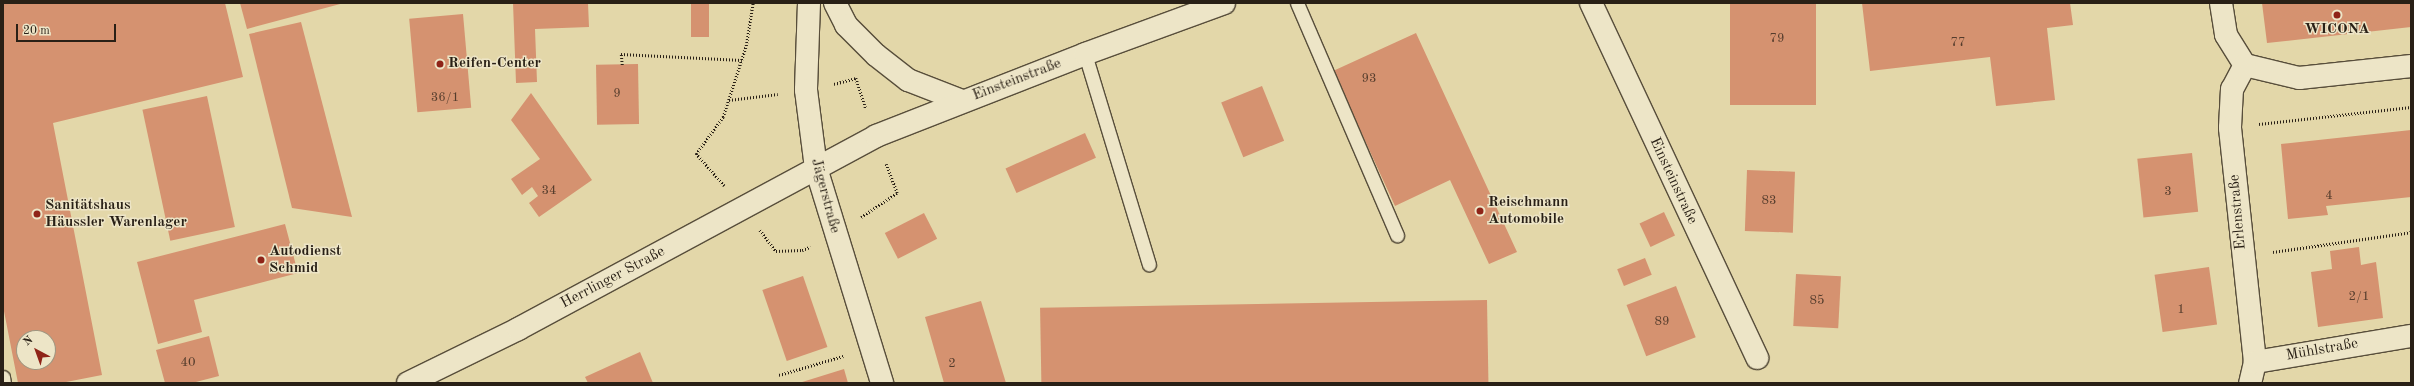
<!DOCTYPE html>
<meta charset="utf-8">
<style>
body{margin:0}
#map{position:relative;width:2414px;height:386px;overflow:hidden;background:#e3d7a9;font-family:"Old Standard TT",serif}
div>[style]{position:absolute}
.building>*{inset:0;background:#d59270;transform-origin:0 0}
.path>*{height:2.5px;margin-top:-1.25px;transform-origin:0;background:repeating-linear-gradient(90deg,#292016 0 1px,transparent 0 3px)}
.roads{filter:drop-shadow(1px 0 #584e3b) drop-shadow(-1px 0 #584e3b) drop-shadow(0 1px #584e3b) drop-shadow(0 -1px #584e3b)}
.lane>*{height:13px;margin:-6.5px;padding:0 6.5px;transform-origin:6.5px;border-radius:6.5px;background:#ede5c7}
.street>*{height:22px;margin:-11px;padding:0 11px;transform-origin:11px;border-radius:11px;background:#ede5c7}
.secondary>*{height:22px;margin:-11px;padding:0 11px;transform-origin:11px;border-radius:11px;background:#ede5c7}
.dots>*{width:11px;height:11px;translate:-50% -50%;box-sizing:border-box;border:2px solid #ede5c7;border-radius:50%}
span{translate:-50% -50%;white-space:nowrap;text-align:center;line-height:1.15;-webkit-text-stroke:3px #ede5c7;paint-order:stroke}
.number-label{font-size:13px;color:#543c2c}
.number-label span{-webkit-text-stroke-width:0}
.poi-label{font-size:15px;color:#292016;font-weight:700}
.left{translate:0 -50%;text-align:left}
.street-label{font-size:15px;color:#292016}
.frame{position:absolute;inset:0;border:4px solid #292016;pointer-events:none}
.north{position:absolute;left:16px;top:330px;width:40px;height:40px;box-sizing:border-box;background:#ede5c7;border:1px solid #9f9680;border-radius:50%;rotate:319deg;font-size:11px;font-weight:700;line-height:16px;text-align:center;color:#292016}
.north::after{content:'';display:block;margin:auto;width:14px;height:18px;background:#8f2418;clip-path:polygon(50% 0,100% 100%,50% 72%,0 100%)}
.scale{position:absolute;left:16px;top:24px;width:100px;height:18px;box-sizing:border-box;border:2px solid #292016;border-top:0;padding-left:5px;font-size:12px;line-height:14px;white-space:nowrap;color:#292016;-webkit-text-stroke:3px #ede5c7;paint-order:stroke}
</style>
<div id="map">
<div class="building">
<i style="clip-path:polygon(evenodd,3px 3px,225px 3px,243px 77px,53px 123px,102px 375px,61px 383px,18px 383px,3px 306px,3px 3px,24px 338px,48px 338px,48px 362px,24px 362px,24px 338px)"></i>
<i style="clip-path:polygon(240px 3px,344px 3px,247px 29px)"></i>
<i style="clip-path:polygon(513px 3px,588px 3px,589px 27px,535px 29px,537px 82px,516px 83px)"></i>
<i style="left:691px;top:3px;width:18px;height:34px"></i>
<i style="left:1730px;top:3px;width:86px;height:102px"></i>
<i style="clip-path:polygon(1862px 3px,2070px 3px,2073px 25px,2047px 28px,2055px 100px,1996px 106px,1990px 57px,1870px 71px)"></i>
<i style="clip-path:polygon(2262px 3px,2411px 3px,2411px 27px,2267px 43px)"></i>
<i style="left:463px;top:14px;width:94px;height:54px;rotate:85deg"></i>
<i style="clip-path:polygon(301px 22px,352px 217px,292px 208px,249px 34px)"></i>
<i style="clip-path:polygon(1416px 33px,1517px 252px,1489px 264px,1450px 180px,1395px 206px,1333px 71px)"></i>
<i style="left:638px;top:64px;width:60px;height:42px;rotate:89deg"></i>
<i style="left:1262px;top:86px;width:59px;height:44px;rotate:68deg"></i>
<i style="clip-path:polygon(531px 93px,592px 180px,539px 217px,529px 203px,538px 196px,532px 187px,522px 195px,511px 179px,540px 159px,511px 120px)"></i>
<i style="left:207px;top:96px;width:134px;height:66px;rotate:78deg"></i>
<i style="clip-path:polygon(2411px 130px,2411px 197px,2326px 206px,2328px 215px,2288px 219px,2281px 144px)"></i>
<i style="left:1085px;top:133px;width:27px;height:87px;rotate:66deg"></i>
<i style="left:2192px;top:153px;width:59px;height:55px;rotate:84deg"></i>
<i style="left:1747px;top:170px;width:48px;height:61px;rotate:2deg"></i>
<i style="left:1664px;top:212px;width:26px;height:27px;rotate:65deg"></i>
<i style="left:924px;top:213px;width:29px;height:44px;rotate:63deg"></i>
<i style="clip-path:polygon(285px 224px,298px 273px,194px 300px,202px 332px,158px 344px,137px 262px)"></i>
<i style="clip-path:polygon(2359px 247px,2361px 265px,2376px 262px,2383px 318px,2318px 327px,2311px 272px,2332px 269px,2330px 251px)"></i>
<i style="left:1645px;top:258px;width:18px;height:30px;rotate:68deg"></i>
<i style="left:2209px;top:267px;width:58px;height:55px;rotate:82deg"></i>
<i style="left:1796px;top:274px;width:45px;height:52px;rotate:3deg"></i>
<i style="left:803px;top:276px;width:75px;height:43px;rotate:71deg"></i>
<i style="left:1676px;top:286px;width:55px;height:53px;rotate:69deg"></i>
<i style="left:1487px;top:300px;width:83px;height:447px;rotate:89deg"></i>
<i style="clip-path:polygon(981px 301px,1006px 383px,944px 383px,925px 317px)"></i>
<i style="clip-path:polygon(209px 336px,219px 376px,192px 383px,165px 383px,156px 350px)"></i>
<i style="clip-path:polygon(640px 352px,653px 383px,588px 383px,585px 377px)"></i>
<i style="clip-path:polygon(844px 369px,848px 383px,799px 383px)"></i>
</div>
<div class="path">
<i style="left:622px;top:65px;width:11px;rotate:-95deg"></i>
<i style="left:621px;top:54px;width:121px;rotate:2.8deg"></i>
<i style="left:856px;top:78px;width:32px;rotate:72deg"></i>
<i style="left:834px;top:84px;width:23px;rotate:-15deg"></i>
<i style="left:729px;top:100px;width:49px;rotate:-7deg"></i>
<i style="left:2259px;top:124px;width:153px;rotate:-6.4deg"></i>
<i style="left:724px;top:186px;width:43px;rotate:-131.2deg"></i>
<i style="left:696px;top:154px;width:46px;rotate:-53.9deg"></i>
<i style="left:723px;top:117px;width:75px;rotate:-72.1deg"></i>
<i style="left:746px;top:46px;width:44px;rotate:-80.8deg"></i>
<i style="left:861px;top:217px;width:43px;rotate:-33.7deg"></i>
<i style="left:897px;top:193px;width:31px;rotate:-111deg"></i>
<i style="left:760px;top:230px;width:26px;rotate:53deg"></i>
<i style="left:776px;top:251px;width:26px;rotate:-2deg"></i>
<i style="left:802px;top:250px;width:9px;rotate:-21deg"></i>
<i style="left:2273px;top:252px;width:139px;rotate:-8.2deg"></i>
<i style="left:779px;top:375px;width:67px;rotate:-16.5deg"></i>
</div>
<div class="roads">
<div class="lane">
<i style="left:1297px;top:3px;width:253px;rotate:66.7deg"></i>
<i style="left:1085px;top:54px;width:220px;rotate:73.1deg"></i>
<i style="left:3px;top:377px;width:6px;rotate:81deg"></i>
</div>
<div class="street">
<i style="left:1591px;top:3px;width:392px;rotate:64.9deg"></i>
<i style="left:2221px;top:3px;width:32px;rotate:81deg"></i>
<i style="left:2226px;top:35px;width:36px;rotate:58deg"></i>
<i style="left:2245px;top:65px;width:56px;rotate:13.5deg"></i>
<i style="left:2299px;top:78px;width:113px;rotate:-6.1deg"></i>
<i style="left:2245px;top:65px;width:27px;rotate:118deg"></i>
<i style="left:2232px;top:89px;width:39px;rotate:93deg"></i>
<i style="left:2230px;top:128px;width:235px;rotate:83.9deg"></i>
<i style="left:2255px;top:362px;width:22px;rotate:103deg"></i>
<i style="left:816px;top:168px;width:225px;rotate:72.9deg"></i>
<i style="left:2255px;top:362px;width:158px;rotate:-9.5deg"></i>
</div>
<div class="secondary">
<i style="left:809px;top:3px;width:87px;rotate:92deg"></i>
<i style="left:806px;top:90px;width:79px;rotate:82.7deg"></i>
<i style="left:835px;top:3px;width:25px;rotate:63deg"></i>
<i style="left:846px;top:25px;width:42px;rotate:45deg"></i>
<i style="left:876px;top:55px;width:41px;rotate:38deg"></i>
<i style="left:908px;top:80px;width:58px;rotate:21.3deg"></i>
<i style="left:408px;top:383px;width:123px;rotate:-26.1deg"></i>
<i style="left:518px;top:329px;width:407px;rotate:-28.3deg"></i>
<i style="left:876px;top:136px;width:225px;rotate:-21.4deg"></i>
<i style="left:1085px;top:54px;width:148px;rotate:-20.1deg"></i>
</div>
</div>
<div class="dots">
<i style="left:2337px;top:15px;background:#8f2418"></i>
<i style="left:440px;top:64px;background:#8f2418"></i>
<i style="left:1480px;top:211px;background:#8f2418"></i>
<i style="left:37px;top:214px;background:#8f2418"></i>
<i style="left:261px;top:260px;background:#8f2418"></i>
</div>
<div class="number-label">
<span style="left:1777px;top:39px">79</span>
<span style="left:1958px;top:43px">77</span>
<span style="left:1369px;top:79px">93</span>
<span style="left:617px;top:94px">9</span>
<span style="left:445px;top:98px">36/1</span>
<span style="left:549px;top:191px">34</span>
<span style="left:2168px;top:192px">3</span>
<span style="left:2329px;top:196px">4</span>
<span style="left:1769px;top:201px">83</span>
<span style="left:2359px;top:297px">2/1</span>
<span style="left:1817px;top:301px">85</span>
<span style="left:2181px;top:310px">1</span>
<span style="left:1662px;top:322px">89</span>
<span style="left:188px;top:363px">40</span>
<span style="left:952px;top:364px">2</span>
</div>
<div class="poi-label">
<span style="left:2337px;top:30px">WICONA</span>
<span class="left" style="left:448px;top:64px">Reifen-Center</span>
<span class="left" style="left:1488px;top:211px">Reischmann<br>Automobile</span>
<span class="left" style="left:45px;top:214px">Sanitätshaus<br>Häussler Warenlager</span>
<span class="left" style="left:269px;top:260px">Autodienst<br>Schmid</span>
</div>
<div class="street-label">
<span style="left:1017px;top:80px;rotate:-21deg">Einsteinstraße</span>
<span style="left:1673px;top:181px;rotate:65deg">Einsteinstraße</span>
<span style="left:825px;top:196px;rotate:75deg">Jägerstraße</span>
<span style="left:2238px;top:212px;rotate:-95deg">Erlenstraße</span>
<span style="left:613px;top:278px;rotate:-28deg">Herrlinger Straße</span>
<span style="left:2322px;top:350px;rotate:-10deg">Mühlstraße</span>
</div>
<div class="frame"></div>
<div class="north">N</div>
<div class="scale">20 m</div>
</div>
